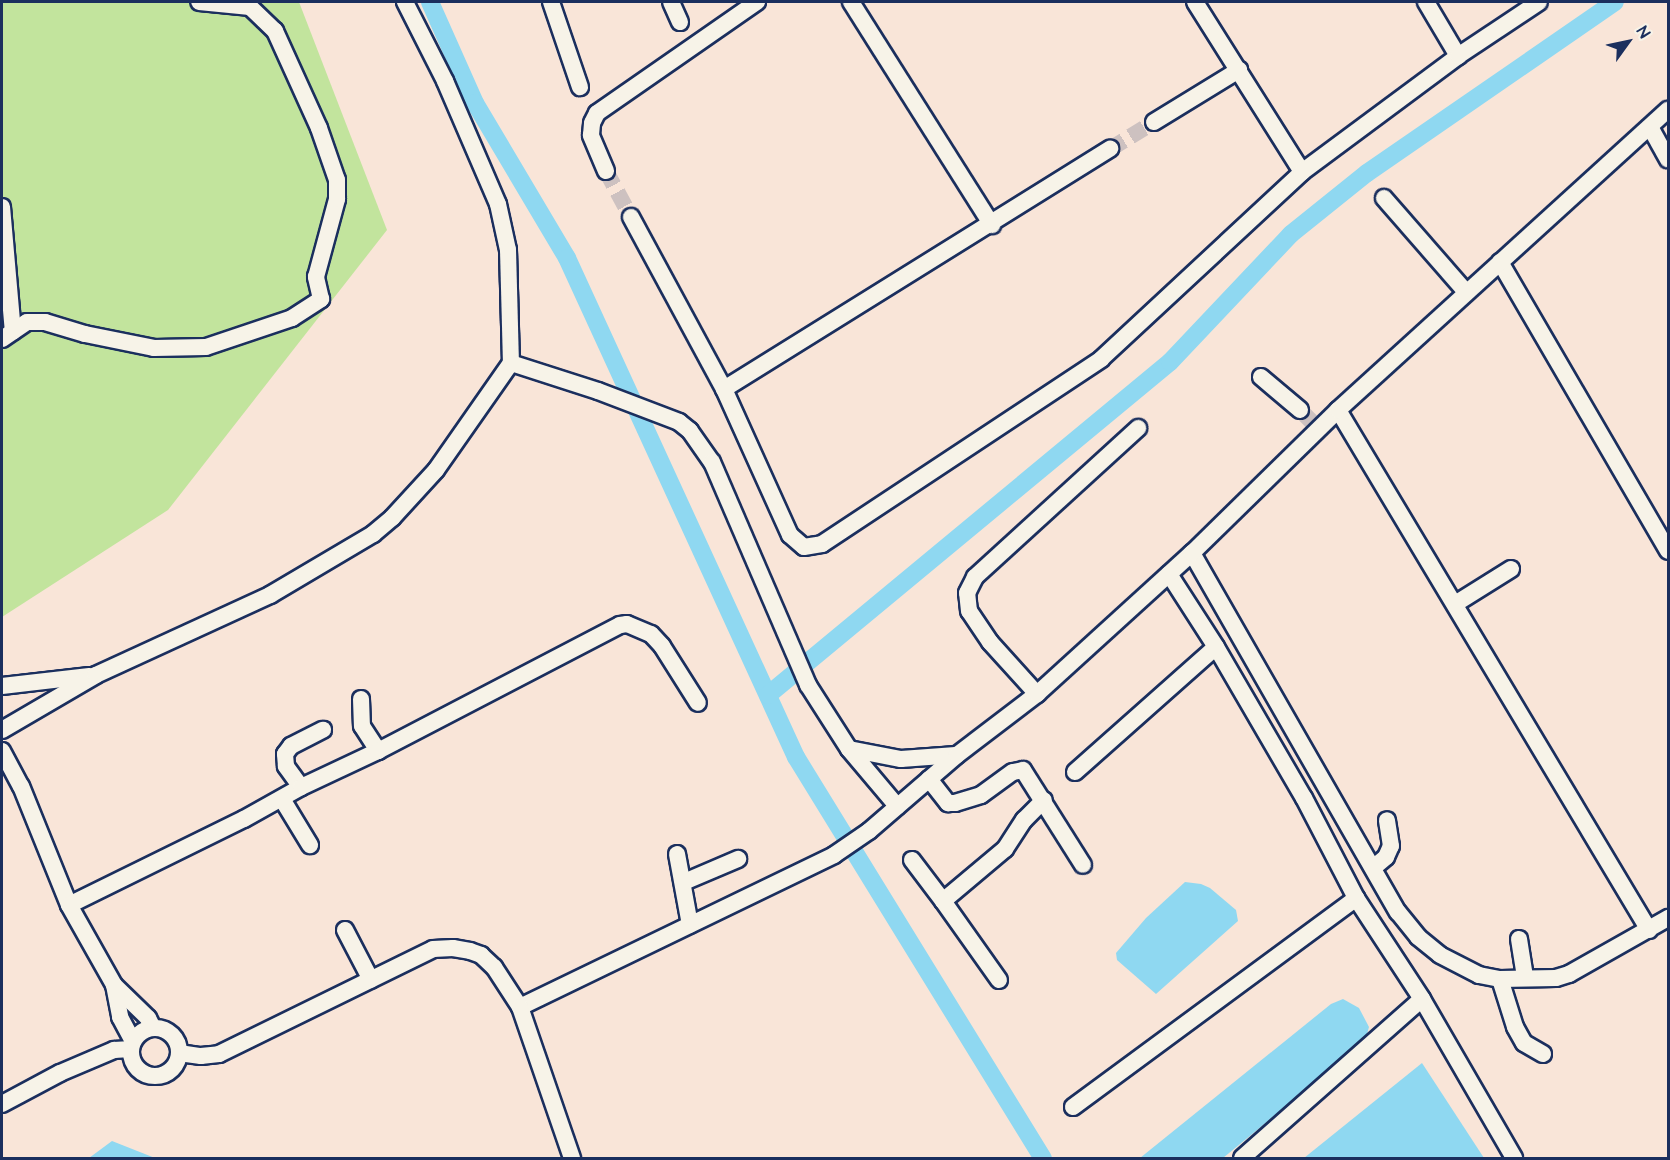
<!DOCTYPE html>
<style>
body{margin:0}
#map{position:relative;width:1670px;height:1160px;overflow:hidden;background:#f9e5d8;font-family:"Architects Daughter",sans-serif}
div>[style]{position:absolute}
.green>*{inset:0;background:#c2e49d}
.water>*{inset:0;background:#8fd8f1}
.canal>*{height:18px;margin:-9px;padding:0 9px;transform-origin:9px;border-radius:9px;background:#8fd8f1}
.minor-tunnel>*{height:16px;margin-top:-8px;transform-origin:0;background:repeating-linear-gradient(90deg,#cdc1c0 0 16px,transparent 0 24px)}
.roads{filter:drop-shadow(2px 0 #1b2f5e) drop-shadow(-2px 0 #1b2f5e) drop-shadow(0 2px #1b2f5e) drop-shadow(0 -2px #1b2f5e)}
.minor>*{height:16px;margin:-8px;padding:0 8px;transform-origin:8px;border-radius:8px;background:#f7f3e8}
.minor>.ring{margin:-8px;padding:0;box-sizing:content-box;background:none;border:16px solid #f7f3e8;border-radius:50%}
span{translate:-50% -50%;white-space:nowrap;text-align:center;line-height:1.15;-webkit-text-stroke:5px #f7f3e8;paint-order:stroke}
.frame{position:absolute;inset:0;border:3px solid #1b2f5e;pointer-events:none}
.north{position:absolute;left:1598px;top:12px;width:60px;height:60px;-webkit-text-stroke:4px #f7f3e8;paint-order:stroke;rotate:57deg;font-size:16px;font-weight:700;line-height:24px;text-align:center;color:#1b2f5e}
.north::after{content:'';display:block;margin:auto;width:21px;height:27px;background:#1b2f5e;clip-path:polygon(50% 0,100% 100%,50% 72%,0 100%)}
</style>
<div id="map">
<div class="green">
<i style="clip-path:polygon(2px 2px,299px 2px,387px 230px,168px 510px,2px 617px)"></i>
</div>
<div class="water">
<i style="clip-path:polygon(1185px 882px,1201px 884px,1210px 888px,1236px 910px,1238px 921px,1156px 994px,1117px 960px,1116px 953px,1146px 918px)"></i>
<i style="clip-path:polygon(1343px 999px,1359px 1008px,1369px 1027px,1365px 1041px,1223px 1158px,1140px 1158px,1331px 1004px)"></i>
<i style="clip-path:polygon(1422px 1063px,1484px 1158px,1304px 1158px)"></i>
<i style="clip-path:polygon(112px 1141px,155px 1158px,89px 1158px)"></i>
</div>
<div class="canal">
<i style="left:430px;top:2px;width:111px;rotate:66deg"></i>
<i style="left:475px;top:103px;width:180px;rotate:59.3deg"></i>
<i style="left:567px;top:258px;width:549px;rotate:65.35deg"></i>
<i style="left:796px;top:757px;width:471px;rotate:58.4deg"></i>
<i style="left:768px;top:695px;width:522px;rotate:-39.64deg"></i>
<i style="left:1170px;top:362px;width:176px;rotate:-46.6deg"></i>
<i style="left:1291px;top:234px;width:97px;rotate:-38.8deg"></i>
<i style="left:1367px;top:173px;width:301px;rotate:-34.6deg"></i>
</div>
<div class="minor-tunnel">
<i style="left:1110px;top:149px;width:52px;rotate:-31.5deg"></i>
<i style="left:606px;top:171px;width:52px;rotate:61.5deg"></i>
<i style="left:1300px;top:410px;width:21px;rotate:45deg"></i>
</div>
<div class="roads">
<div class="minor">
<i style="left:405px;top:2px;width:89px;rotate:63.1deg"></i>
<i style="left:445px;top:81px;width:134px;rotate:66.7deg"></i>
<i style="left:498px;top:204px;width:47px;rotate:77.7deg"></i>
<i style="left:508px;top:250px;width:113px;rotate:88.5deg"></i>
<i style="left:551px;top:2px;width:90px;rotate:71.2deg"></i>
<i style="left:671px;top:2px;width:22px;rotate:66deg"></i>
<i style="left:851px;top:2px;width:264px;rotate:57.7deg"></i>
<i style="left:1195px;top:2px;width:201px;rotate:57.8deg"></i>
<i style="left:1426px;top:2px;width:63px;rotate:59.3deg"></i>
<i style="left:1154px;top:122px;width:100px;rotate:-31.5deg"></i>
<i style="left:1650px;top:127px;width:37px;rotate:61deg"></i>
<i style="left:606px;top:171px;width:39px;rotate:-113deg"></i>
<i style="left:591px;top:135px;width:12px;rotate:-85deg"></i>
<i style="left:592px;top:123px;width:11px;rotate:-63deg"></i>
<i style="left:597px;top:113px;width:195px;rotate:-34.8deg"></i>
<i style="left:1384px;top:198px;width:125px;rotate:48.9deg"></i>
<i style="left:2px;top:207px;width:125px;rotate:85deg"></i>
<i style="left:631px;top:217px;width:196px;rotate:61.6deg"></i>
<i style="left:724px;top:389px;width:160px;rotate:65.7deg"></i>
<i style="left:790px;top:535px;width:18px;rotate:41deg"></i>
<i style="left:804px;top:547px;width:18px;rotate:-9deg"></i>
<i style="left:822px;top:544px;width:335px;rotate:-33.5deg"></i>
<i style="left:1101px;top:359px;width:275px;rotate:-42.9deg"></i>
<i style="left:1302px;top:172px;width:194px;rotate:-36.6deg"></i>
<i style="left:1458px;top:56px;width:97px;rotate:-33.7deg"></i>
<i style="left:1500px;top:262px;width:334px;rotate:59.8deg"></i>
<i style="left:2px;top:339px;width:30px;rotate:-34deg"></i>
<i style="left:27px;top:322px;width:18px"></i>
<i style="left:45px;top:322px;width:42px;rotate:16.7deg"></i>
<i style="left:85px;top:334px;width:70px;rotate:11.5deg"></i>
<i style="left:154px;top:348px;width:52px;rotate:-1.1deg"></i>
<i style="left:206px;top:347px;width:91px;rotate:-18.6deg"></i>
<i style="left:292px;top:318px;width:35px;rotate:-33deg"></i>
<i style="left:321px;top:299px;width:23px;rotate:-103deg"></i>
<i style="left:316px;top:277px;width:81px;rotate:-74.9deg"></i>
<i style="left:337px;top:199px;width:19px;rotate:-90deg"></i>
<i style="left:337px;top:180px;width:55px;rotate:-109.1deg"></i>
<i style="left:319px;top:128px;width:107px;rotate:-114.4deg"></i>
<i style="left:275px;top:31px;width:35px;rotate:-136deg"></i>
<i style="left:250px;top:7px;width:51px;rotate:-174.4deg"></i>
<i style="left:1261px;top:377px;width:51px;rotate:40.2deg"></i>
<i style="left:724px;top:389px;width:455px;rotate:-31.9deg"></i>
<i style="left:1338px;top:410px;width:606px;rotate:59.12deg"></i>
<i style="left:1192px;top:553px;width:414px;rotate:60.2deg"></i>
<i style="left:1398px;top:912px;width:32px;rotate:51deg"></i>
<i style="left:1418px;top:937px;width:28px;rotate:39deg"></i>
<i style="left:1440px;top:955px;width:44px;rotate:27.1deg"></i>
<i style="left:1479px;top:975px;width:21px;rotate:11deg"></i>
<i style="left:1500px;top:979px;width:56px;rotate:-1deg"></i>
<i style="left:1556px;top:978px;width:14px;rotate:-17deg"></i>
<i style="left:1569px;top:974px;width:114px;rotate:-29.5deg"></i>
<i style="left:1169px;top:574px;width:87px;rotate:57.2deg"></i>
<i style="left:1216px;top:647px;width:175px;rotate:59.8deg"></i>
<i style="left:1304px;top:798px;width:113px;rotate:62.5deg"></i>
<i style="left:1356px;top:898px;width:121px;rotate:56.8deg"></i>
<i style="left:1422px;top:999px;width:184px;rotate:59.9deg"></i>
<i style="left:1455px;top:604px;width:66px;rotate:-32deg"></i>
<i style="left:2px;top:686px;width:88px;rotate:-6.6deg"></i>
<i style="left:1037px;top:694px;width:70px;rotate:-132.1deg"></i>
<i style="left:990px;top:642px;width:37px;rotate:-124deg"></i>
<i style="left:969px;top:611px;width:18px;rotate:-96deg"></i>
<i style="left:967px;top:593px;width:18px;rotate:-63deg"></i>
<i style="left:975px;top:577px;width:221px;rotate:-42.4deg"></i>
<i style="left:361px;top:699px;width:27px;rotate:88deg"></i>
<i style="left:362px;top:726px;width:30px;rotate:57deg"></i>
<i style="left:2px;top:730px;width:109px;rotate:-30.3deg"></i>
<i style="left:96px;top:675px;width:192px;rotate:-24.7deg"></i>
<i style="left:270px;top:595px;width:120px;rotate:-30.6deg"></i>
<i style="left:373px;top:534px;width:25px;rotate:-40deg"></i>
<i style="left:392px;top:518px;width:65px;rotate:-47.5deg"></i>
<i style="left:436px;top:470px;width:131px;rotate:-55deg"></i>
<i style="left:511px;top:363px;width:91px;rotate:17.8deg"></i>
<i style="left:598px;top:391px;width:87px;rotate:20.9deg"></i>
<i style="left:679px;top:422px;width:14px;rotate:39deg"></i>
<i style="left:690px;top:431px;width:38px;rotate:55deg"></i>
<i style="left:712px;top:462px;width:243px;rotate:66.7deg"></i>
<i style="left:808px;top:685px;width:76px;rotate:57.4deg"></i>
<i style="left:849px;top:749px;width:75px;rotate:49.9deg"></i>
<i style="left:849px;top:749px;width:53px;rotate:10.9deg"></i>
<i style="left:901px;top:759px;width:55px;rotate:-4.2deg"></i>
<i style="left:2px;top:751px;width:40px;rotate:62deg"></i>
<i style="left:21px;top:786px;width:128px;rotate:68deg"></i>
<i style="left:69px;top:905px;width:92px;rotate:60.6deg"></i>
<i style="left:114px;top:985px;width:47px;rotate:44.1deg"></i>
<i style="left:148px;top:1018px;width:11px;rotate:63deg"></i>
<i style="left:1075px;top:772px;width:188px;rotate:-41.6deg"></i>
<i style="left:929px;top:779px;width:31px;rotate:52deg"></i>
<i style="left:948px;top:803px;width:7px"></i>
<i style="left:955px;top:803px;width:27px;rotate:-17deg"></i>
<i style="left:981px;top:795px;width:39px;rotate:-36deg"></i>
<i style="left:1013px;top:772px;width:10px;rotate:-11deg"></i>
<i style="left:1023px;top:770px;width:112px;rotate:57.7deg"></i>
<i style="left:301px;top:787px;width:26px;rotate:-126deg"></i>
<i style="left:286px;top:766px;width:12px;rotate:-95deg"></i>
<i style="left:285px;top:754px;width:10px;rotate:-53deg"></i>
<i style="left:291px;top:746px;width:36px;rotate:-27deg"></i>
<i style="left:282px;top:799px;width:54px;rotate:58.7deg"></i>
<i style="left:677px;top:854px;width:72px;rotate:79.6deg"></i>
<i style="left:912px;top:860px;width:51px;rotate:52.9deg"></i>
<i style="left:1373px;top:868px;width:17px;rotate:-40deg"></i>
<i style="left:1386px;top:857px;width:12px;rotate:-66deg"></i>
<i style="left:1391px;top:846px;width:26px;rotate:-99deg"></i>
<i style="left:684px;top:882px;width:59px;rotate:-23.1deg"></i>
<i style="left:69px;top:905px;width:195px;rotate:-26.2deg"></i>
<i style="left:244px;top:819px;width:65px;rotate:-29.3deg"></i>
<i style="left:301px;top:787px;width:85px;rotate:-25.1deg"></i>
<i style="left:378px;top:751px;width:273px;rotate:-27.5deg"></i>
<i style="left:620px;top:625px;width:7px;rotate:-8deg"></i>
<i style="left:627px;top:624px;width:26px;rotate:23deg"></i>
<i style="left:651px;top:634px;width:16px;rotate:47deg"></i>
<i style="left:662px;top:646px;width:67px;rotate:57.7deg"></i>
<i style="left:345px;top:930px;width:56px;rotate:62.5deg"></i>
<i style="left:1519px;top:939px;width:39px;rotate:81deg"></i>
<i style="left:1500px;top:979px;width:50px;rotate:72.6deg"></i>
<i style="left:1515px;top:1027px;width:18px;rotate:61deg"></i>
<i style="left:1524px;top:1043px;width:22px;rotate:30deg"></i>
<i style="left:999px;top:980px;width:97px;rotate:-125.3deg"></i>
<i style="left:943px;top:901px;width:81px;rotate:-40deg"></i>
<i style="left:1005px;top:849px;width:35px;rotate:-57deg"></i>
<i style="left:1024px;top:820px;width:28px;rotate:-45deg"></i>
<i style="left:114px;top:985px;width:33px;rotate:79deg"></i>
<i style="left:120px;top:1017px;width:27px;rotate:62deg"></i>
<i style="left:520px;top:1007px;width:349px;rotate:-25.8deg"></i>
<i style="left:834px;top:855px;width:42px;rotate:-34.4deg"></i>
<i style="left:869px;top:831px;width:116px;rotate:-40.8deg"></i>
<i style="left:957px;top:755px;width:101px;rotate:-37.3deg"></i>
<i style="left:1037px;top:694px;width:210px;rotate:-42.3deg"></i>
<i style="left:1192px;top:553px;width:204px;rotate:-44.4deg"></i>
<i style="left:1338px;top:410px;width:446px;rotate:-42.3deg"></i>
<i class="ring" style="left:131px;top:1028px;width:32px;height:32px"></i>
<i style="left:179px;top:1053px;width:22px;rotate:8deg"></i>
<i style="left:201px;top:1056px;width:18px;rotate:-6deg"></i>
<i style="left:219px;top:1054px;width:238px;rotate:-26.1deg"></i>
<i style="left:433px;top:949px;width:20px;rotate:-3deg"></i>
<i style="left:453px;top:948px;width:17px;rotate:10deg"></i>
<i style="left:470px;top:951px;width:12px;rotate:20deg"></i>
<i style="left:481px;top:955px;width:18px;rotate:43deg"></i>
<i style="left:494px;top:967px;width:48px;rotate:57deg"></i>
<i style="left:520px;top:1007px;width:160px;rotate:71deg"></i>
<i style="left:2px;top:1104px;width:66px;rotate:-28.1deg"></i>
<i style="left:60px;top:1073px;width:59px;rotate:-23.1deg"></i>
<i style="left:114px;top:1050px;width:17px;rotate:-3deg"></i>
<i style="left:1073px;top:1107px;width:352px;rotate:-36.4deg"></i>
<i style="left:1242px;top:1158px;width:240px;rotate:-41.5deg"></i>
</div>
</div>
<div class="frame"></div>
<div class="north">N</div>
</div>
